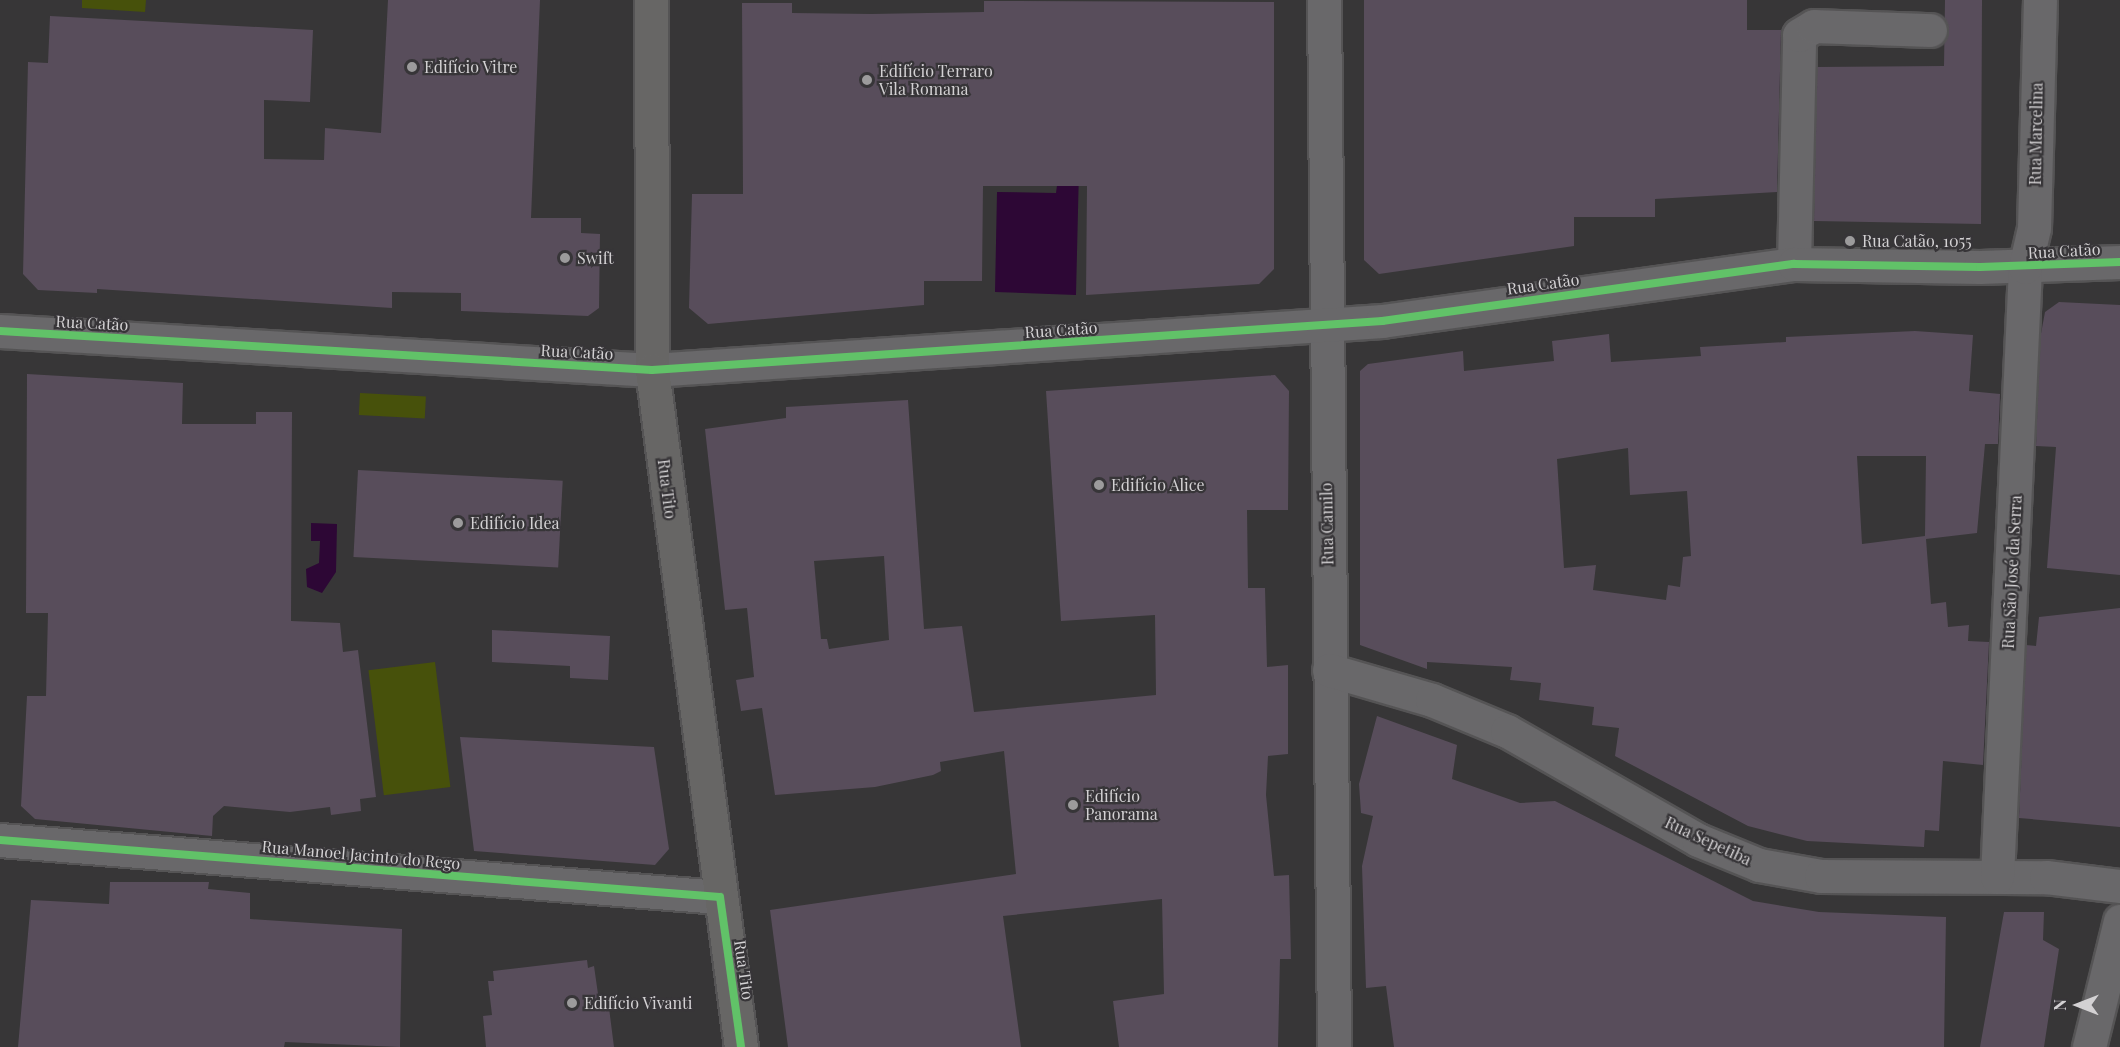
<!DOCTYPE html>
<meta charset="utf-8">
<style>
body{margin:0}
#map{position:relative;width:2120px;height:1047px;overflow:hidden;background:#373637;font-family:"Playfair Display",serif}
div>[style]{position:absolute}
.green>*{inset:0;background:#47510b;transform-origin:0 0}
.water>*{inset:0;background:#2d0735}
.building>*{inset:0;background:#584d5b;transform-origin:0 0}
.roads{filter:drop-shadow(2px 0 #555455) drop-shadow(-2px 0 #555455) drop-shadow(0 2px #555455) drop-shadow(0 -2px #555455)}
.street>*{height:33px;margin:-16.5px;padding:0 16.5px;transform-origin:16.5px;border-radius:16.5px;background:#69686a}
.secondary>*{height:33px;margin:-16.5px;padding:0 16.5px;transform-origin:16.5px;border-radius:16.5px;background:#676665}
.cycleway>*{height:8px;margin:-4px;padding:0 4px;transform-origin:4px;border-radius:4px;background:#61c268}
.dots>*{width:16px;height:16px;translate:-50% -50%;box-sizing:border-box;border:3px solid #373538;border-radius:50%}
span{translate:-50% -50%;white-space:nowrap;text-align:center;line-height:1.15;-webkit-text-stroke:4.5px #373538;paint-order:stroke}
.poi-label{font-size:16px;color:#d3d1d3}
.left{translate:0 -50%;text-align:left}
.street-label{font-size:16px;color:#d3d1d3}
.north{position:absolute;left:2048px;top:975px;width:60px;height:60px;-webkit-text-stroke:4px #373538;paint-order:stroke;rotate:270deg;font-size:16px;font-weight:700;line-height:24px;text-align:center;color:#d3d1d3}
.north::after{content:'';display:block;margin:auto;width:21px;height:27px;background:#d3d1d3;clip-path:polygon(50% 0,100% 100%,50% 72%,0 100%)}
</style>
<div id="map">
<div class="green">
<i style="clip-path:polygon(82px 0,146px 0,145px 12px,82px 8px)"></i>
<i style="left:360px;top:393px;width:66px;height:22px;rotate:3deg"></i>
<i style="left:435px;top:662px;width:126px;height:67px;rotate:83deg"></i>
</div>
<div class="water">
<i style="clip-path:polygon(1079px 169px,1076px 295px,995px 292px,997px 192px,1056px 193px,1059px 170px)"></i>
<i style="clip-path:polygon(311px 523px,337px 524px,336px 572px,322px 593px,307px 587px,306px 569px,319px 563px,320px 541px,311px 541px)"></i>
</div>
<div class="building">
<i style="clip-path:polygon(388px 0,540px 0,531px 218px,581px 218px,581px 233px,600px 234px,599px 308px,588px 316px,461px 311px,461px 293px,392px 292px,392px 308px,97px 289px,97px 293px,38px 290px,23px 274px,28px 62px,48px 63px,50px 16px,313px 30px,310px 102px,264px 100px,264px 159px,324px 160px,325px 128px,381px 133px)"></i>
<i style="clip-path:polygon(1364px 0,1747px 0,1747px 30px,1781px 30px,1777px 192px,1655px 199px,1655px 217px,1574px 217px,1574px 246px,1379px 274px,1364px 260px)"></i>
<i style="clip-path:polygon(1945px 0,1982px 0,1981px 224px,1814px 221px,1817px 67px,1944px 66px)"></i>
<i style="clip-path:polygon(984px 1px,1274px 2px,1274px 269px,1259px 284px,1086px 295px,1087px 186px,983px 186px,982px 281px,924px 281px,924px 305px,708px 324px,689px 308px,692px 194px,743px 194px,742px 3px,792px 3px,792px 13px,871px 14px,984px 12px)"></i>
<i style="clip-path:polygon(2059px 302px,2120px 305px,2120px 575px,2047px 568px,2056px 447px,2036px 446px,2040px 339px,2045px 312px)"></i>
<i style="clip-path:polygon(evenodd,1915px 331px,1973px 335px,1969px 391px,2000px 394px,1998px 444px,1985px 444px,1977px 533px,1926px 539px,1931px 604px,1946px 602px,1948px 627px,1969px 625px,1968px 641px,1989px 642px,1983px 765px,1943px 761px,1939px 831px,1925px 830px,1924px 847px,1807px 841px,1748px 826px,1615px 756px,1619px 728px,1592px 725px,1594px 707px,1539px 700px,1541px 683px,1510px 680px,1512px 667px,1427px 662px,1427px 669px,1360px 645px,1360px 371px,1368px 364px,1463px 351px,1464px 371px,1554px 361px,1552px 341px,1609px 334px,1611px 362px,1701px 356px,1700px 347px,1786px 342px,1786px 337px,1915px 331px,1628px 448px,1630px 495px,1687px 491px,1691px 556px,1683px 557px,1680px 587px,1668px 585px,1666px 600px,1593px 590px,1596px 565px,1564px 568px,1557px 459px,1628px 448px,1915px 331px,1857px 456px,1926px 456px,1925px 536px,1862px 544px,1857px 456px)"></i>
<i style="clip-path:polygon(27px 374px,183px 383px,182px 424px,256px 424px,256px 412px,292px 412px,291px 621px,340px 623px,343px 652px,358px 650px,376px 797px,360px 799px,361px 811px,331px 815px,330px 807px,290px 812px,224px 806px,213px 816px,212px 836px,35px 819px,21px 806px,27px 696px,46px 696px,48px 613px,26px 613px)"></i>
<i style="clip-path:polygon(evenodd,1275px 375px,1289px 391px,1288px 510px,1247px 510px,1248px 588px,1265px 588px,1267px 667px,1288px 665px,1288px 754px,1268px 756px,1266px 795px,1274px 876px,1289px 875px,1291px 959px,1280px 959px,1278px 1047px,1119px 1047px,1113px 1001px,1164px 994px,1162px 899px,1003px 916px,1021px 1047px,788px 1047px,770px 910px,1016px 874px,1004px 751px,940px 762px,941px 771px,933px 775px,875px 787px,775px 795px,762px 708px,741px 711px,736px 680px,754px 677px,747px 608px,725px 610px,705px 429px,786px 418px,786px 407px,908px 400px,924px 629px,962px 626px,974px 712px,1156px 695px,1155px 615px,1061px 621px,1046px 391px,1275px 375px,884px 556px,889px 640px,829px 649px,827px 639px,821px 639px,814px 561px,884px 556px)"></i>
<i style="left:358px;top:470px;width:205px;height:87px;rotate:3deg"></i>
<i style="clip-path:polygon(2120px 608px,2120px 827px,2019px 818px,2026px 645px,2036px 646px,2039px 617px)"></i>
<i style="clip-path:polygon(492px 630px,610px 636px,608px 680px,570px 678px,570px 666px,492px 662px)"></i>
<i style="clip-path:polygon(1377px 716px,1457px 745px,1452px 779px,1520px 803px,1555px 801px,1753px 901px,1819px 912px,1946px 917px,1944px 1047px,1394px 1047px,1386px 986px,1366px 988px,1362px 866px,1373px 816px,1361px 813px,1359px 784px)"></i>
<i style="clip-path:polygon(460px 737px,654px 747px,669px 849px,655px 865px,474px 851px)"></i>
<i style="clip-path:polygon(110px 882px,209px 882px,208px 889px,250px 893px,250px 919px,402px 929px,400px 1047px,285px 1042px,284px 1047px,18px 1047px,31px 900px,109px 904px)"></i>
<i style="clip-path:polygon(2004px 912px,2044px 912px,2043px 940px,2059px 949px,2044px 1047px,1980px 1047px)"></i>
<i style="clip-path:polygon(587px 960px,588px 968px,594px 966px,599px 1001px,608px 1000px,614px 1047px,486px 1047px,483px 1016px,492px 1015px,488px 981px,494px 981px,493px 971px)"></i>
</div>
<div class="roads">
<div class="street">
<i style="left:1324px;top:0;width:1047px;rotate:89.45deg"></i>
<i style="left:1794px;top:264px;width:229px;rotate:-88.7deg"></i>
<i style="left:1799px;top:35px;width:17px;rotate:-31deg"></i>
<i style="left:1814px;top:26px;width:116px;rotate:2deg"></i>
<i style="left:0;top:331px;width:653px;rotate:3.42deg"></i>
<i style="left:652px;top:370px;width:732px;rotate:-3.84deg"></i>
<i style="left:1382px;top:321px;width:416px;rotate:-7.9deg"></i>
<i style="left:1794px;top:264px;width:186px;rotate:0.9deg"></i>
<i style="left:1980px;top:267px;width:140px;rotate:-2deg"></i>
<i style="left:1329px;top:670px;width:107px;rotate:16.2deg"></i>
<i style="left:1432px;top:700px;width:81px;rotate:22.5deg"></i>
<i style="left:1507px;top:731px;width:220px;rotate:29.7deg"></i>
<i style="left:1698px;top:840px;width:66px;rotate:22.3deg"></i>
<i style="left:1759px;top:865px;width:63px;rotate:10.1deg"></i>
<i style="left:1821px;top:876px;width:225px;rotate:0.3deg"></i>
<i style="left:2046px;top:877px;width:75px;rotate:6.9deg"></i>
<i style="left:0;top:840px;width:722px;rotate:4.53deg"></i>
<i style="left:1997px;top:877px;width:611px;rotate:-87.37deg"></i>
<i style="left:2025px;top:267px;width:40px;rotate:-77deg"></i>
<i style="left:2034px;top:228px;width:228px;rotate:-88.5deg"></i>
<i style="left:2089px;top:1047px;width:130px;rotate:-76.2deg"></i>
</div>
<div class="secondary">
<i style="left:651px;top:0;width:370px;rotate:89.8deg"></i>
<i style="left:652px;top:370px;width:683px;rotate:82.51deg"></i>
</div>
</div>
<div class="cycleway">
<i style="left:0;top:331px;width:653px;rotate:3.42deg"></i>
<i style="left:652px;top:370px;width:732px;rotate:-3.84deg"></i>
<i style="left:1382px;top:321px;width:416px;rotate:-7.9deg"></i>
<i style="left:1794px;top:264px;width:186px;rotate:0.9deg"></i>
<i style="left:1980px;top:267px;width:140px;rotate:-2deg"></i>
<i style="left:0;top:840px;width:722px;rotate:4.53deg"></i>
<i style="left:720px;top:897px;width:151px;rotate:82deg"></i>
</div>
<div class="dots">
<i style="left:412px;top:67px;background:#9c9b9c"></i>
<i style="left:867px;top:80px;background:#9c9b9c"></i>
<i style="left:1850px;top:241px;background:#9c9b9c"></i>
<i style="left:565px;top:258px;background:#9c9b9c"></i>
<i style="left:1099px;top:485px;background:#9c9b9c"></i>
<i style="left:458px;top:523px;background:#9c9b9c"></i>
<i style="left:1073px;top:805px;background:#9c9b9c"></i>
<i style="left:572px;top:1003px;background:#9c9b9c"></i>
</div>
<div class="poi-label">
<span class="left" style="left:424px;top:67px">Edifício Vitre</span>
<span class="left" style="left:879px;top:80px">Edifício Terraro<br>Vila Romana</span>
<span class="left" style="left:1862px;top:241px">Rua Catão, 1055</span>
<span class="left" style="left:577px;top:258px">Swift</span>
<span class="left" style="left:1111px;top:485px">Edifício Alice</span>
<span class="left" style="left:470px;top:523px">Edifício Idea</span>
<span class="left" style="left:1085px;top:805px">Edifício<br>Panorama</span>
<span class="left" style="left:584px;top:1003px">Edifício Vivanti</span>
</div>
<div class="street-label">
<span style="left:2036px;top:134px;rotate:-89deg">Rua Marcelina</span>
<span style="left:2064px;top:251px;rotate:-3deg">Rua Catão</span>
<span style="left:1543px;top:284px;rotate:-8deg">Rua Catão</span>
<span style="left:92px;top:323px;rotate:3deg">Rua Catão</span>
<span style="left:1061px;top:330px;rotate:-4deg">Rua Catão</span>
<span style="left:577px;top:352px;rotate:3deg">Rua Catão</span>
<span style="left:667px;top:489px;rotate:83deg">Rua Tito</span>
<span style="left:1327px;top:524px;rotate:-91deg">Rua Camilo</span>
<span style="left:2012px;top:572px;rotate:-87deg">Rua São José da Serra</span>
<span style="left:1708px;top:841px;rotate:25deg">Rua Sepetiba</span>
<span style="left:361px;top:855px;rotate:5deg">Rua Manoel Jacinto do Rego</span>
<span style="left:744px;top:970px;rotate:82deg">Rua Tito</span>
</div>
<div class="north">N</div>
</div>
